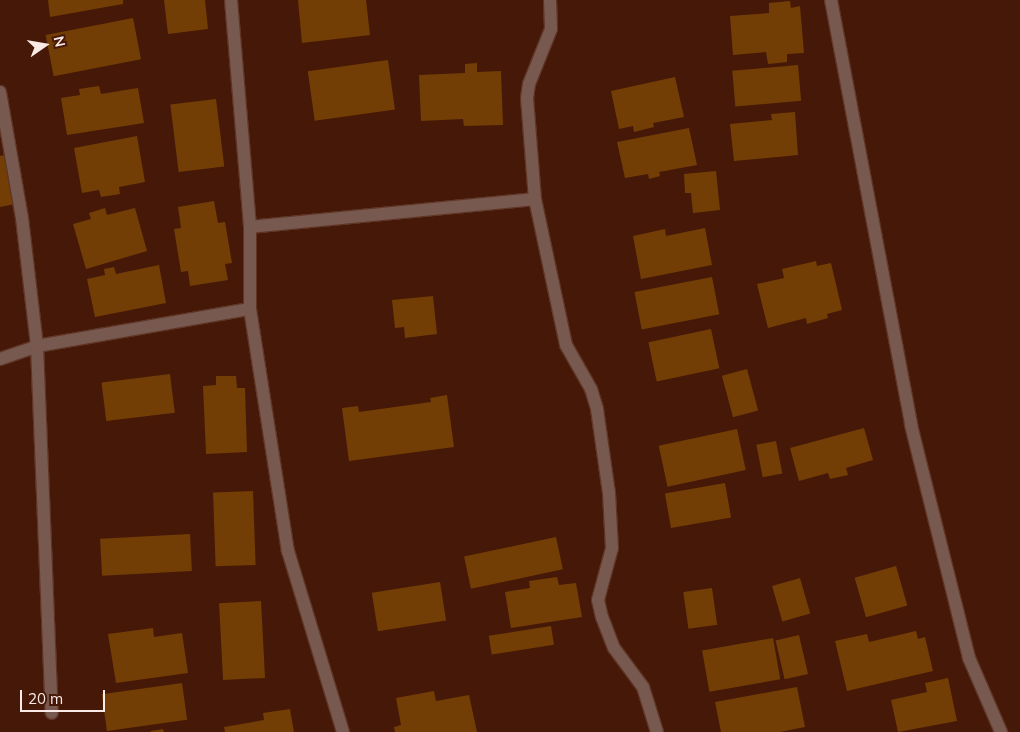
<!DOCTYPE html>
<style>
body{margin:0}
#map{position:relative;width:1020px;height:732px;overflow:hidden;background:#461807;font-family:Mulish,sans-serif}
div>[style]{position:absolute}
.building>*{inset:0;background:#723e06;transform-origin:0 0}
.roads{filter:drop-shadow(1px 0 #5f3526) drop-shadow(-1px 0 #5f3526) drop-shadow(0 1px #5f3526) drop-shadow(0 -1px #5f3526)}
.minor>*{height:12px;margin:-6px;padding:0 6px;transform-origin:6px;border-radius:6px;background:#77594f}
span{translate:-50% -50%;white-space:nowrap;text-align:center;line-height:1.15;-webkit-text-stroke:5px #461807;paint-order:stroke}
.north{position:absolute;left:20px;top:20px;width:50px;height:50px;-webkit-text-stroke:4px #461807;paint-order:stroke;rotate:77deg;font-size:14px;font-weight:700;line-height:20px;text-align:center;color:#faeae5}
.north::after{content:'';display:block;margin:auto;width:18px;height:22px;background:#faeae5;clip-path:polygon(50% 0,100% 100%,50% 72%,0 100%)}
.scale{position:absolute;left:20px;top:690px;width:85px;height:22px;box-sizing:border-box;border:2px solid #faeae5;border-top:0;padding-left:6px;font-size:15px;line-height:18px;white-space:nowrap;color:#faeae5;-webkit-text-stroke:4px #461807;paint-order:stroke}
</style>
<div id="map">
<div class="building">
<i style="clip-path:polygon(48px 0,123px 0,123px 4px,50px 17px)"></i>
<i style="clip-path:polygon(164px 0,205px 0,208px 29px,168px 34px)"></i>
<i style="clip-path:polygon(298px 0,366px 0,370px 35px,302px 43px)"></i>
<i style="clip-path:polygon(790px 1px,791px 8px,800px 6px,804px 53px,787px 54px,787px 62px,768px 64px,766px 52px,733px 55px,730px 16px,769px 13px,769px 3px)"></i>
<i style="left:133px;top:18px;width:42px;height:89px;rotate:79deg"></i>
<i style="left:388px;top:60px;width:50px;height:81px;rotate:82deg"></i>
<i style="clip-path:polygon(477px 63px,477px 72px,501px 71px,503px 125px,464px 126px,463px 119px,421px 121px,419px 75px,465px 73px,465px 64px)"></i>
<i style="left:798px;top:65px;width:36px;height:66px;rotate:85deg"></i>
<i style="clip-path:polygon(675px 77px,684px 117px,653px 123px,654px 127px,634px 132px,633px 126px,619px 129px,611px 91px)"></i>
<i style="clip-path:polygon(99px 86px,101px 94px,138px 88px,144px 123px,67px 135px,61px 98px,80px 95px,79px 89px)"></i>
<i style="left:216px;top:99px;width:68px;height:46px;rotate:83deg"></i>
<i style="clip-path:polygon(795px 112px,798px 155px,734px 161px,730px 124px,772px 120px,771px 114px)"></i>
<i style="clip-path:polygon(689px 128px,697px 165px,659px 172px,660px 176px,649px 179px,648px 174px,625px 178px,617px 142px)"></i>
<i style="clip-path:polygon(137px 136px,145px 182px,119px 187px,120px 194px,101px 197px,99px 190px,82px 193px,74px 148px)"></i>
<i style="clip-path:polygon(4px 155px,15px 204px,0 207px,0 156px)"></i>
<i style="clip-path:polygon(716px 171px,720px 210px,693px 213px,691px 193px,685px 193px,684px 174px)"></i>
<i style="clip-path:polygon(214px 201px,218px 223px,225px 222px,232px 263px,225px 264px,228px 280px,190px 286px,188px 271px,181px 272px,174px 229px,181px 228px,178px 207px)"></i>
<i style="clip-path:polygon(105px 208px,107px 215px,135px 208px,147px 251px,86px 269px,73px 224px,91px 219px,89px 213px)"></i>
<i style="clip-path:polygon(705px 228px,712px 265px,641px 279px,633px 236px,665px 229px,666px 236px)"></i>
<i style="clip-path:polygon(816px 261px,817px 266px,831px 263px,842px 310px,827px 314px,828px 318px,807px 324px,806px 318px,768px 328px,757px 284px,784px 278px,782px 269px)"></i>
<i style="clip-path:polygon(159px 265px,166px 303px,95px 317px,87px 279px,105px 275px,104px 269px,114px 267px,116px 274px)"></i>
<i style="left:712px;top:277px;width:38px;height:79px;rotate:79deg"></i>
<i style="clip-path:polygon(433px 296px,437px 334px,405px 338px,404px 327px,395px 328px,392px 300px)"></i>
<i style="left:711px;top:329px;width:40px;height:64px;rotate:78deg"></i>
<i style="left:747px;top:369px;width:43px;height:26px;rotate:75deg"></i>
<i style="left:170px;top:374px;width:39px;height:69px;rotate:83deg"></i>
<i style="clip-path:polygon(216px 376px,236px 376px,237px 388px,245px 388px,247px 452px,206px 454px,203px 386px,216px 385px)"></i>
<i style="clip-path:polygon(447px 395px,454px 447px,349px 461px,342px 408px,358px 406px,359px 412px,431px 402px,430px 398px)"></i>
<i style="clip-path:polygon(864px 428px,873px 460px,846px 468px,848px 475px,830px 479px,828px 473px,799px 481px,790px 448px)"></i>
<i style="left:737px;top:429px;width:42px;height:80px;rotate:78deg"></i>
<i style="left:776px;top:441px;width:33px;height:20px;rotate:79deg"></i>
<i style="left:725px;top:483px;width:35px;height:61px;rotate:80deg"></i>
<i style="left:253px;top:491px;width:74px;height:40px;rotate:88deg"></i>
<i style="left:190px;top:534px;width:37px;height:90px;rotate:87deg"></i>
<i style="left:556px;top:537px;width:33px;height:94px;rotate:78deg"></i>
<i style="left:896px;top:566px;width:41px;height:43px;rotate:74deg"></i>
<i style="clip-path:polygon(557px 577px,559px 585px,576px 583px,582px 617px,511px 628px,505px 592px,530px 588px,529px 581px)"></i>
<i style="left:800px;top:578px;width:37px;height:29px;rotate:74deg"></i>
<i style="left:440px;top:582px;width:39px;height:69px;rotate:81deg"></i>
<i style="left:712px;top:588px;width:37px;height:29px;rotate:82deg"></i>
<i style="left:261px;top:601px;width:77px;height:42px;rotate:87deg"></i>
<i style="left:551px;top:626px;width:19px;height:63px;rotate:81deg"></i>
<i style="clip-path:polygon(153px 628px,154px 637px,182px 633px,188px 673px,116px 683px,108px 634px)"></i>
<i style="clip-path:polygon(916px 631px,918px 639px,925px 637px,933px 671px,847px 691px,835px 641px,867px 634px,869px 642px)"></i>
<i style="left:799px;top:635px;width:40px;height:24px;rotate:77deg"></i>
<i style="left:773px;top:638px;width:42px;height:72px;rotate:80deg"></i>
<i style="clip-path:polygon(948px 678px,957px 721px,898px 732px,891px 700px,927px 692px,925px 683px)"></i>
<i style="left:182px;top:683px;width:37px;height:81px;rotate:82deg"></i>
<i style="clip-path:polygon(797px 687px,805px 727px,780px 732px,721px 732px,715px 702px)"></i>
<i style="clip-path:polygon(434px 691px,436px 701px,469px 695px,477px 732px,395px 732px,394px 727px,401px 725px,396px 698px)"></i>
<i style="clip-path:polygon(290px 709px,294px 732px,225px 732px,224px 727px,264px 720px,263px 713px)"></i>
<i style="clip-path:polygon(163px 729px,164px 732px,151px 732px,151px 731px)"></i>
</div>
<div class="roads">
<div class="minor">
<i style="left:231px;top:0;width:228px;rotate:85.2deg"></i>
<i style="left:250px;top:227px;width:82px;rotate:90deg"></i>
<i style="left:250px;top:309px;width:245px;rotate:81.1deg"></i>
<i style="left:288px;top:551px;width:189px;rotate:73.1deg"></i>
<i style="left:550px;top:0;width:29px;rotate:88deg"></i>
<i style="left:551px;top:29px;width:59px;rotate:111.8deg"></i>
<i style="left:529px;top:84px;width:14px;rotate:98deg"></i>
<i style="left:527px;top:98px;width:101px;rotate:85.5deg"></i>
<i style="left:535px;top:199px;width:149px;rotate:78deg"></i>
<i style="left:566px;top:345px;width:51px;rotate:60.4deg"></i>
<i style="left:591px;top:389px;width:21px;rotate:73deg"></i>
<i style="left:597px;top:409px;width:85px;rotate:81.9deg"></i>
<i style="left:609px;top:493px;width:55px;rotate:86.9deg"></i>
<i style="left:612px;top:548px;width:54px;rotate:105.1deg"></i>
<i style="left:598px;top:600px;width:17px;rotate:77deg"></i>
<i style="left:602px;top:617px;width:33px;rotate:69deg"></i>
<i style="left:614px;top:648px;width:49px;rotate:53.4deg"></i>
<i style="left:643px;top:687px;width:47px;rotate:72.7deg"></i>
<i style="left:831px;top:0;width:432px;rotate:79.3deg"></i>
<i style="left:911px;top:425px;width:240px;rotate:76deg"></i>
<i style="left:969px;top:658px;width:81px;rotate:66.6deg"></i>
<i style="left:0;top:92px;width:128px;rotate:80.1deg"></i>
<i style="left:22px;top:218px;width:129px;rotate:83.3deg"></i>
<i style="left:37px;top:346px;width:367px;rotate:87.7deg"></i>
<i style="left:250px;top:227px;width:286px;rotate:-5.6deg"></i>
<i style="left:0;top:359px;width:39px;rotate:-19deg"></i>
<i style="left:37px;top:346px;width:216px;rotate:-9.9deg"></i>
</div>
</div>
<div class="north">N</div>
<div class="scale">20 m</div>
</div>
